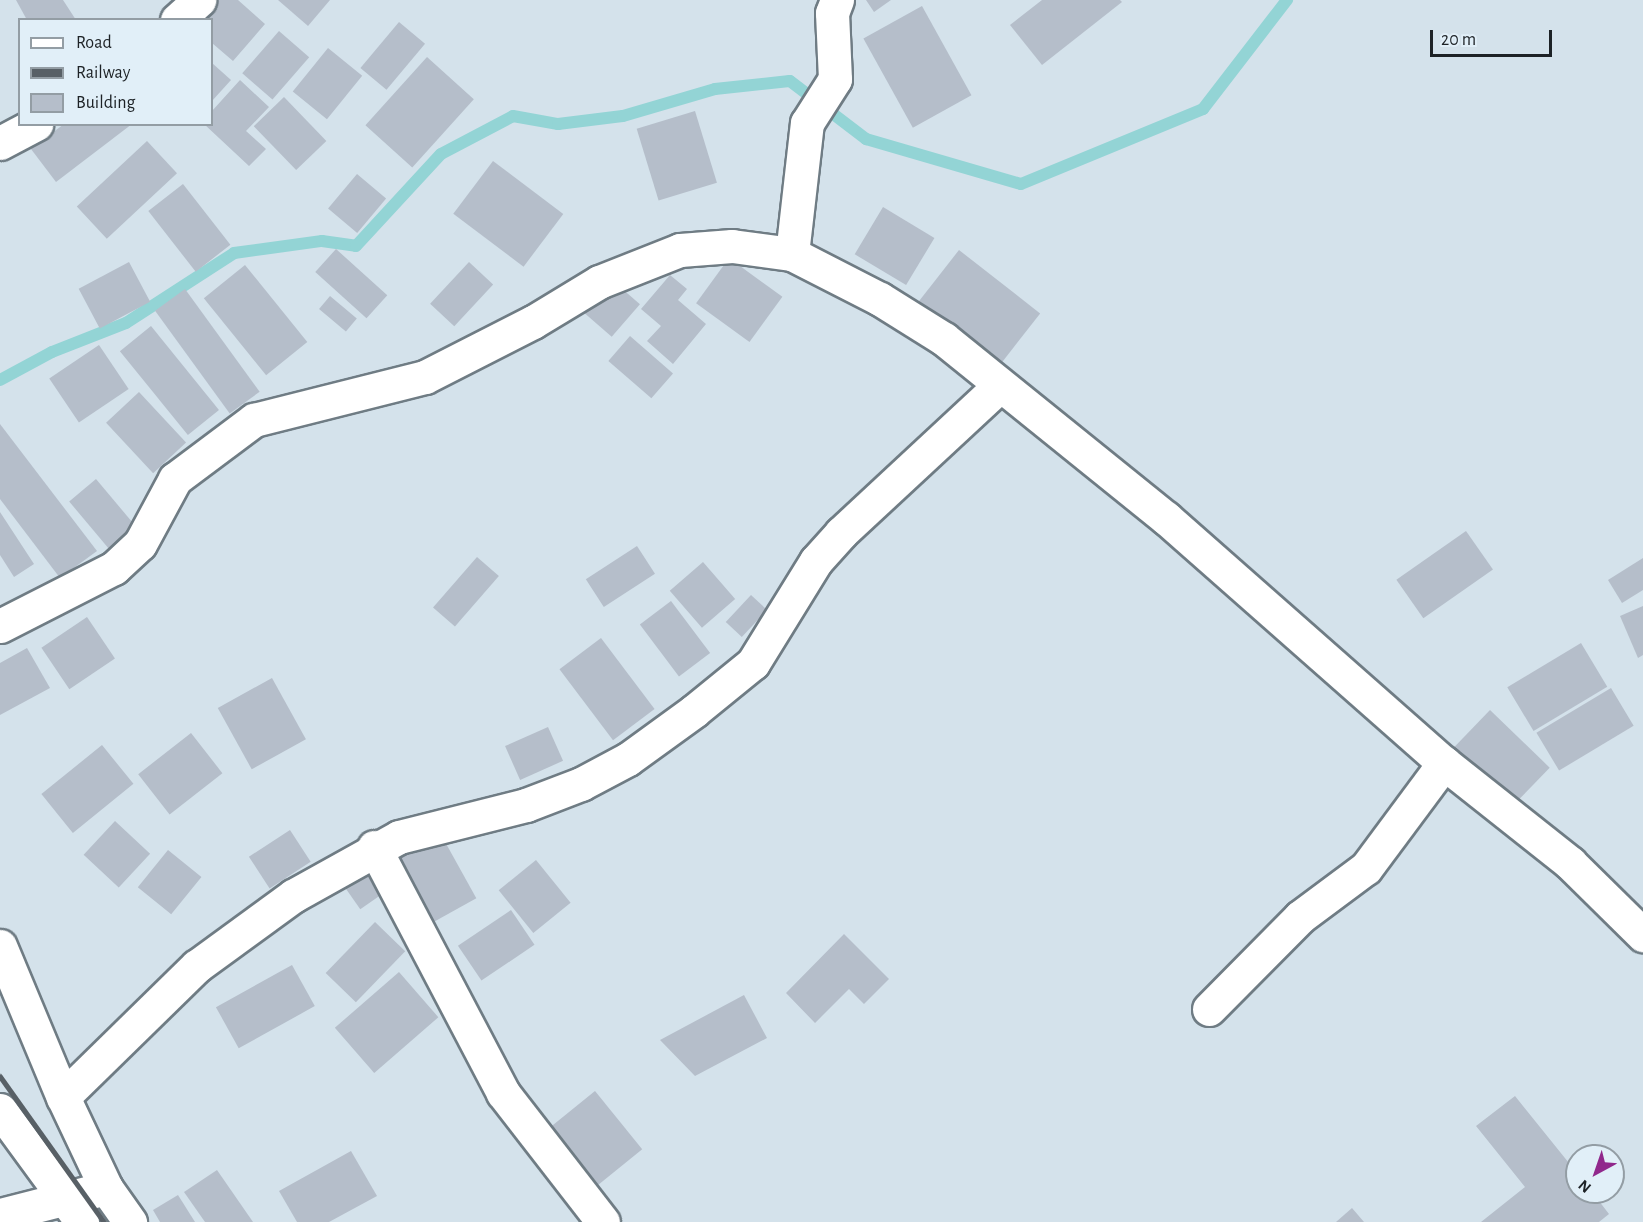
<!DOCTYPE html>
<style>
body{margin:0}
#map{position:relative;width:1643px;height:1222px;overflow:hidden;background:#d4e2eb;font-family:"Alegreya Sans",sans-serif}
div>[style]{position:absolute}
.stream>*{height:12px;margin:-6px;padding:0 6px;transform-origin:6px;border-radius:6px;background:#93d4d5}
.building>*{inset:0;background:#b5beca;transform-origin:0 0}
.roads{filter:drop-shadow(2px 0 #6f7c84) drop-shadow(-2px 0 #6f7c84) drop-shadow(0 2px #6f7c84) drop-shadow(0 -2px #6f7c84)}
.minor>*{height:33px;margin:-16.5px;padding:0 16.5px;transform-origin:16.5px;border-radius:16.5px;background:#fff}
.rail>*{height:4.5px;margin:-2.25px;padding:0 2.25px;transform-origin:2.25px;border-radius:2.25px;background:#586066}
span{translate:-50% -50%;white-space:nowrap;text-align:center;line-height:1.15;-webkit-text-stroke:5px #e1eff8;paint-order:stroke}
.legend{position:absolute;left:18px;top:18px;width:195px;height:108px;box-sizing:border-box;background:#e1eff8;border:2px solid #939da4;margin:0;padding:8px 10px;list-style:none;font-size:18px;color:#1d2226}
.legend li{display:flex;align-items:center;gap:12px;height:30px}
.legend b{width:30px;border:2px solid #939da4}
.north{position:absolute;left:1565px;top:1144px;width:60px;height:60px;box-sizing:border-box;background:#e1eff8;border:2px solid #939da4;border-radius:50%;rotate:220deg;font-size:16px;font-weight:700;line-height:24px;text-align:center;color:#1d2226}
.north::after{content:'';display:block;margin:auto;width:21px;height:27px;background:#90288c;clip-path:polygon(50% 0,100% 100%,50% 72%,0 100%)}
.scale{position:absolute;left:1430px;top:30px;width:122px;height:27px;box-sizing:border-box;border:3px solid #1d2226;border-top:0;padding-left:8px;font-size:18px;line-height:21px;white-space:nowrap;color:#1d2226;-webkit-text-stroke:4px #e1eff8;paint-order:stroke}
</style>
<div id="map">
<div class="stream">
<i style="left:0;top:380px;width:59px;rotate:-28.3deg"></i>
<i style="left:52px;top:352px;width:79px;rotate:-21.4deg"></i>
<i style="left:126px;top:323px;width:129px;rotate:-32.9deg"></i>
<i style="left:234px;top:253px;width:89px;rotate:-7.8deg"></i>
<i style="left:322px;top:241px;width:34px;rotate:8deg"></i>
<i style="left:356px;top:246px;width:125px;rotate:-47.3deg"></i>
<i style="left:441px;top:154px;width:81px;rotate:-27.8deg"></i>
<i style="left:513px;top:116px;width:46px;rotate:10.1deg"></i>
<i style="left:558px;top:124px;width:65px;rotate:-7deg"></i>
<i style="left:623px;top:116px;width:96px;rotate:-16.4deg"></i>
<i style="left:715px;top:89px;width:75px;rotate:-6.1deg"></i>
<i style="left:790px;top:81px;width:96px;rotate:37.3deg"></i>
<i style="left:866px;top:139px;width:161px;rotate:16.2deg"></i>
<i style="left:1021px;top:184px;width:197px;rotate:-22.4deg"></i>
<i style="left:1203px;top:109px;width:138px;rotate:-52.4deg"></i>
</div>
<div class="building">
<i style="clip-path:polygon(16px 0,63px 0,76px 20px,27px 20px)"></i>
<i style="clip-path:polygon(219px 0,238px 0,265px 24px,233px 61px,212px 43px,212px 20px,202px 20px)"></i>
<i style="clip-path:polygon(278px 0,330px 0,308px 26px)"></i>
<i style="clip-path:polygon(866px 0,891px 0,874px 12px)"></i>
<i style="clip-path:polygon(1042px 0,1120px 0,1122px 2px,1042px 65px,1010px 25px)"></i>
<i style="left:922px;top:6px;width:102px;height:67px;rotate:61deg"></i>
<i style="left:399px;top:22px;width:34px;height:60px;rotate:40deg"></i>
<i style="left:279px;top:31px;width:40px;height:56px;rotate:41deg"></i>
<i style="left:328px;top:48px;width:44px;height:56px;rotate:39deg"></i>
<i style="left:427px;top:57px;width:63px;height:92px;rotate:42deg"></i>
<i style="clip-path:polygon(212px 63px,231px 80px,212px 101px)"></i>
<i style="clip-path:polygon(240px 80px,269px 107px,246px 131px,266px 149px,249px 166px,204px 124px,212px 124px,212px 111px)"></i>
<i style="left:284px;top:97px;width:61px;height:42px;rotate:46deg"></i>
<i style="left:695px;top:111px;width:75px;height:61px;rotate:73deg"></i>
<i style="clip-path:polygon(64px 124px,132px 124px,56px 182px,31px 149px)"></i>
<i style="left:147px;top:141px;width:44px;height:96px;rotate:47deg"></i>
<i style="left:493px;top:161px;width:88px;height:66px;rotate:37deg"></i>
<i style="left:357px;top:174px;width:38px;height:45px;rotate:40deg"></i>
<i style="left:183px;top:184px;width:77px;height:44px;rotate:52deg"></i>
<i style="left:883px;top:207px;width:60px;height:55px;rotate:31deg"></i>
<i style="left:336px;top:249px;width:69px;height:31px;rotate:42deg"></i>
<i style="left:959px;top:250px;width:103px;height:67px;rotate:38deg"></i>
<i style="left:729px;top:258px;width:66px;height:56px;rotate:36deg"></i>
<i style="left:129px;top:262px;width:45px;height:57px;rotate:62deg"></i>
<i style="left:469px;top:262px;width:33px;height:57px;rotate:43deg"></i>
<i style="left:245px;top:265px;width:99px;height:53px;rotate:51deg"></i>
<i style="clip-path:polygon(670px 275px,687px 289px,678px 300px,706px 324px,673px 364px,647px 341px,661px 326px,641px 309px)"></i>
<i style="left:612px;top:280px;width:37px;height:43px;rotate:41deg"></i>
<i style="left:185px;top:289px;width:127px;height:37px;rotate:54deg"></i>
<i style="left:330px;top:296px;width:35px;height:17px;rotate:40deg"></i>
<i style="left:151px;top:326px;width:108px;height:40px;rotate:51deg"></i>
<i style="left:630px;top:336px;width:57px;height:33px;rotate:41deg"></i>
<i style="left:99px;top:345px;width:53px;height:60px;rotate:56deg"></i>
<i style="left:139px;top:392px;width:69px;height:45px;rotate:47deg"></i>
<i style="clip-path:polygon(0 424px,97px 551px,60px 578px,0 499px)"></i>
<i style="left:96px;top:479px;width:65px;height:35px;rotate:50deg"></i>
<i style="clip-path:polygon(0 512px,34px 564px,14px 577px,0 555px)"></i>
<i style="left:1466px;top:531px;width:47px;height:85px;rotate:55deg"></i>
<i style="left:637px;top:546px;width:33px;height:61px;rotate:57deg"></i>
<i style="left:477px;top:557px;width:29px;height:67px;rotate:41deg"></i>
<i style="clip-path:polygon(1643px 558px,1643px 590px,1622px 603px,1608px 580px)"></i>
<i style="left:703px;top:562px;width:49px;height:44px;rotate:49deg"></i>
<i style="left:751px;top:595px;width:22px;height:37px;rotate:43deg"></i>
<i style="left:671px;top:601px;width:65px;height:39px;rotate:53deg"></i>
<i style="clip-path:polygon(1643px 606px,1643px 655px,1638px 658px,1620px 616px)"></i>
<i style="left:87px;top:617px;width:50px;height:55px;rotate:56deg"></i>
<i style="left:601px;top:638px;width:89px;height:52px;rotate:53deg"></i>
<i style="left:1581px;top:643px;width:51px;height:86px;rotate:59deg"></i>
<i style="clip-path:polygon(27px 648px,50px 688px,0 715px,0 663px)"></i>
<i style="left:272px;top:678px;width:70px;height:62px;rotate:61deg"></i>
<i style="left:1611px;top:688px;width:44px;height:87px;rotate:59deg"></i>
<i style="left:1490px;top:710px;width:83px;height:52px;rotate:44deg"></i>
<i style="left:548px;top:727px;width:37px;height:47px;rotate:66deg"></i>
<i style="left:191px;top:733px;width:51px;height:67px;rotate:52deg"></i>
<i style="left:102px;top:745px;width:50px;height:78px;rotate:51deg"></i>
<i style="left:115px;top:821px;width:48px;height:46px;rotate:43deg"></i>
<i style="left:290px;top:830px;width:38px;height:49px;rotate:57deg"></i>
<i style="left:439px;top:831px;width:77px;height:53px;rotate:61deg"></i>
<i style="left:168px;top:850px;width:43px;height:48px;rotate:39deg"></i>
<i style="left:536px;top:860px;width:55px;height:48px;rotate:51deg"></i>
<i style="left:362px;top:863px;width:37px;height:28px;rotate:55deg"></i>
<i style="left:511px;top:910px;width:42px;height:64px;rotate:56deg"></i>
<i style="left:375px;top:922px;width:42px;height:71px;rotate:44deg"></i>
<i style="clip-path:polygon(844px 934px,889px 979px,864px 1004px,849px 989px,815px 1023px,786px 993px)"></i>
<i style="left:292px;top:965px;width:47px;height:87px;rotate:61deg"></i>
<i style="left:399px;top:972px;width:60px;height:85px;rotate:49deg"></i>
<i style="clip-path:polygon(744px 995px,767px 1038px,695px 1076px,660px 1040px)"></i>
<i style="left:595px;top:1091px;width:75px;height:58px;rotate:51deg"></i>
<i style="clip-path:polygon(1515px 1096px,1577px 1173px,1577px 1192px,1592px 1192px,1609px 1214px,1599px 1222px,1481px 1222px,1525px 1187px,1476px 1126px)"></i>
<i style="clip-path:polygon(351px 1151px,377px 1196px,329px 1222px,297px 1222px,279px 1191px)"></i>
<i style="clip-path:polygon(217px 1170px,253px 1222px,205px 1222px,184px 1192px)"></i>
<i style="clip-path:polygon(178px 1195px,195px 1222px,160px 1222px,153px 1210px)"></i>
<i style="clip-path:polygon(1352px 1208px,1364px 1222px,1336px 1222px)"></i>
</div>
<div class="roads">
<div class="minor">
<i style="left:177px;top:20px;width:30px;rotate:-42deg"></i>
<i style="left:0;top:143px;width:41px;rotate:-27.8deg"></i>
<i style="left:792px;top:254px;width:132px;rotate:-83.5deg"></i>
<i style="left:807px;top:123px;width:52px;rotate:-57.5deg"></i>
<i style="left:835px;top:79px;width:66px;rotate:-92.6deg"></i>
<i style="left:832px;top:13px;width:14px;rotate:-69deg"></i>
<i style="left:0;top:626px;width:128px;rotate:-27deg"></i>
<i style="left:114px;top:568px;width:35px;rotate:-43deg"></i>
<i style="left:140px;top:544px;width:74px;rotate:-61.7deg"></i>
<i style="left:175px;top:479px;width:99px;rotate:-36.8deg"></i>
<i style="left:254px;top:420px;width:176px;rotate:-14.1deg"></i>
<i style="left:425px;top:377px;width:121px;rotate:-27deg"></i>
<i style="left:533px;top:322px;width:77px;rotate:-31.2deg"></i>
<i style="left:599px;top:282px;width:87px;rotate:-21.6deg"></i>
<i style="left:680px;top:250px;width:52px;rotate:-4.4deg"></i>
<i style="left:732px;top:246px;width:61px;rotate:7.6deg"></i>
<i style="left:792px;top:254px;width:99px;rotate:27.1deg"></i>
<i style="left:880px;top:299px;width:75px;rotate:32deg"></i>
<i style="left:944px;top:339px;width:285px;rotate:38.9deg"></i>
<i style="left:1166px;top:518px;width:371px;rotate:41.4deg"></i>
<i style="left:1444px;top:763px;width:161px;rotate:38.4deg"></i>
<i style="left:1570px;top:863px;width:103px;rotate:44.6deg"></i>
<i style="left:374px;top:847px;width:278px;rotate:62.3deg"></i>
<i style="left:503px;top:1093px;width:163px;rotate:52.2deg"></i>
<i style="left:0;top:946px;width:164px;rotate:67.4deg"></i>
<i style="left:63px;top:1097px;width:101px;rotate:64.7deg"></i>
<i style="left:106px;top:1188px;width:109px;rotate:165.7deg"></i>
<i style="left:1209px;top:1009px;width:129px;rotate:-45.3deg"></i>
<i style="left:1300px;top:917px;width:82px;rotate:-36.6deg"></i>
<i style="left:1366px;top:868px;width:131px;rotate:-53.4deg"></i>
<i style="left:63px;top:1097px;width:187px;rotate:-44.4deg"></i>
<i style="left:197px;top:966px;width:119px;rotate:-36.1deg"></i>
<i style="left:293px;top:896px;width:121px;rotate:-29.1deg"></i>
<i style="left:399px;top:837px;width:131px;rotate:-14.1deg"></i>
<i style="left:526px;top:805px;width:59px;rotate:-20.9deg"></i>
<i style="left:581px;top:784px;width:53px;rotate:-28deg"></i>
<i style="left:628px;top:759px;width:82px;rotate:-36deg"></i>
<i style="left:694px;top:711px;width:76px;rotate:-39.1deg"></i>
<i style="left:753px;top:663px;width:120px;rotate:-58.3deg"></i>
<i style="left:816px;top:561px;width:38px;rotate:-48deg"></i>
<i style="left:841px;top:533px;width:217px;rotate:-42.9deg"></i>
<i style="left:0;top:1110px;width:139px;rotate:53.8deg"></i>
<i style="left:106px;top:1188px;width:42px;rotate:54.8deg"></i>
</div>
</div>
<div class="rail">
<i style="left:0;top:1076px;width:179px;rotate:54.5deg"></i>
</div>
<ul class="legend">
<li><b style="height:8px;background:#fff"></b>Road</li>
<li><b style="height:8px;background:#586066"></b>Railway</li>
<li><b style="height:16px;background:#b5beca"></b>Building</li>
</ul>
<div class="north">N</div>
<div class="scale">20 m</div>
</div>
